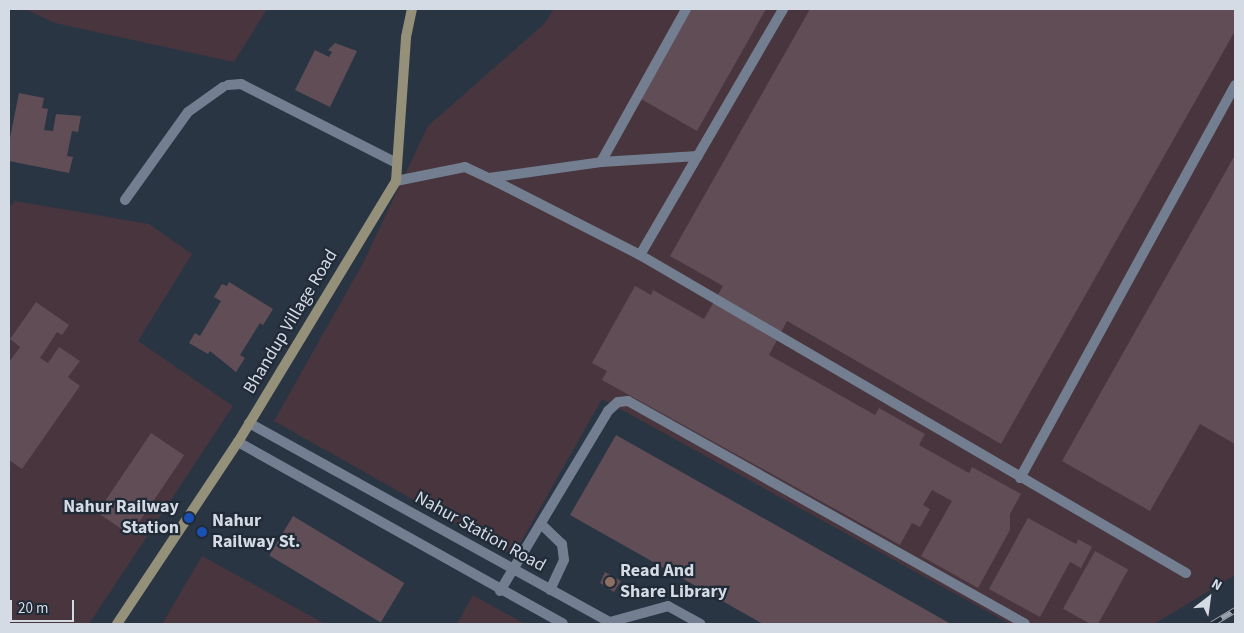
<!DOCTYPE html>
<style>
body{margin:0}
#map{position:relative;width:1244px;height:633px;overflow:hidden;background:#2a3543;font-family:"Source Sans 3",sans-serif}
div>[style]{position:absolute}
.industrial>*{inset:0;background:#48353e}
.building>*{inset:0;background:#604d56;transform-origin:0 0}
.lane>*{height:10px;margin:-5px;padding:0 5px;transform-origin:5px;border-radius:5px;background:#737f90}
.secondary>*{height:10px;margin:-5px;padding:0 5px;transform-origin:5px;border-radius:5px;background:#94907a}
.rail>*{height:5.5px;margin-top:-2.75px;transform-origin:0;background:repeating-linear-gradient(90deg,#212b38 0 11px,#99a1ac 0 22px);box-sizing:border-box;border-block:1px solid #99a1ac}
.dots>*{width:14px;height:14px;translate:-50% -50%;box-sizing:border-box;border:2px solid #212b38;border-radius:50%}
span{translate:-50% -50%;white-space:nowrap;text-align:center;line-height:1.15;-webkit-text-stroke:4.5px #212b38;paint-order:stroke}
.street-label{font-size:18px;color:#d5dbe5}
.poi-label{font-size:18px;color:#d5dbe5;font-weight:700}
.right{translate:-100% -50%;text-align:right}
.left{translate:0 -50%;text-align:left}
.frame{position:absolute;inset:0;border:10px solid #d5dbe5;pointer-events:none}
.north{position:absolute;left:1184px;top:573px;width:50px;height:50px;-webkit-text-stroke:4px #212b38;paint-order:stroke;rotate:30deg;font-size:14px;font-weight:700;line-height:20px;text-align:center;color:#d5dbe5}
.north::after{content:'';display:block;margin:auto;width:18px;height:22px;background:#d5dbe5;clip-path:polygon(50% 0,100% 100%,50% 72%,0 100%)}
.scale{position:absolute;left:10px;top:600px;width:64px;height:22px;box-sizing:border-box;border:2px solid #d5dbe5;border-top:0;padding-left:6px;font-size:15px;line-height:18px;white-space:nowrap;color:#d5dbe5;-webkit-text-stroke:4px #212b38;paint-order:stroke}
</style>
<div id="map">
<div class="industrial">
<i style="clip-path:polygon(25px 9px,267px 9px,234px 62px,55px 23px)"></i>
<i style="clip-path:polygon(554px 9px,1235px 9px,1235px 575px,1154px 624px,1010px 624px,602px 399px,513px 556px,274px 421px,363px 263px,428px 126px,544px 24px)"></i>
<i style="clip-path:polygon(15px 201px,149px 224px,192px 254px,138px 341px,233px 406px,89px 624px,9px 624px,9px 208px)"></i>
<i style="clip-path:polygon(202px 556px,325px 624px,162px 624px)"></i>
<i style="clip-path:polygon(473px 595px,525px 624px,457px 624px)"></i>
</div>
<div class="building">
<i style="clip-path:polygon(692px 9px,766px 9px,697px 131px,641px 99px)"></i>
<i style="clip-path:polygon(810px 9px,1235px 9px,1235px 31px,1001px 444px,787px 321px,769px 355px,875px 415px,879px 408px,925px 434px,919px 445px,969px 473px,972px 467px,1021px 494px,1010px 514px,1010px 530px,978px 588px,921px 556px,952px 501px,932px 490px,923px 505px,930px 509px,920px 527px,912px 523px,900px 545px,602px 380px,607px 371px,592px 363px,635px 286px,651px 295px,653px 290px,704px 319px,723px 286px,670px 256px)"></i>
<i style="clip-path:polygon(335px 43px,357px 51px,330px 107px,295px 90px,315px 50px,329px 57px,332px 52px,328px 50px)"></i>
<i style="clip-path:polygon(19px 93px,44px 98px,42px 108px,48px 109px,44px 130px,53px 131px,56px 114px,81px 116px,78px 132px,72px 131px,67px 156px,73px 157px,69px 173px,9px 161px,9px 143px)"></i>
<i style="clip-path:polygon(1235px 155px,1235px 444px,1200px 424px,1150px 511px,1062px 461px)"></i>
<i style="clip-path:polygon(229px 282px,273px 309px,263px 325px,260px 323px,240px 355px,245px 358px,236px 372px,210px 351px,208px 354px,189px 343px,195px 333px,200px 336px,221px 301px,214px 297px,222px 284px,227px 286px)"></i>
<i style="clip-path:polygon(36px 302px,69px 325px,62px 335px,57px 332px,40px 358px,48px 363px,59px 347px,80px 361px,68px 377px,80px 386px,22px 469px,9px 460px,9px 362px,20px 347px,10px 339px)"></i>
<i style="left:151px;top:433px;width:40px;height:96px;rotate:34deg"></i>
<i style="clip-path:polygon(616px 435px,951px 624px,763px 624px,570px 515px)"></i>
<i style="left:293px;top:516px;width:130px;height:46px;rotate:31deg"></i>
<i style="clip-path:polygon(1028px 518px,1076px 544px,1078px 539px,1092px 547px,1081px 568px,1070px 562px,1040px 617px,989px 589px)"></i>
<i style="left:1095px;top:551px;width:38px;height:66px;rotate:29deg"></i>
<i style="clip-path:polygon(605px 572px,621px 581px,614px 592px,600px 583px)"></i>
</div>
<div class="lane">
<i style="left:228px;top:85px;width:13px;rotate:-4deg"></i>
<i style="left:241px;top:84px;width:175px;rotate:26.9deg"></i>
<i style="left:601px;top:162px;width:175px;rotate:-60.9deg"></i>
<i style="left:489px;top:178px;width:113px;rotate:-8.1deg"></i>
<i style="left:601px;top:162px;width:97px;rotate:-3.5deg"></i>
<i style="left:396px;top:181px;width:70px;rotate:-11.5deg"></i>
<i style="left:465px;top:167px;width:26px;rotate:25deg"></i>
<i style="left:489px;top:178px;width:169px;rotate:27deg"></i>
<i style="left:640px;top:255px;width:632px;rotate:30.22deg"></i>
<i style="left:125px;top:200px;width:108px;rotate:-54.4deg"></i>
<i style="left:188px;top:112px;width:43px;rotate:-35.5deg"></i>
<i style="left:640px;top:255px;width:285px;rotate:-59.8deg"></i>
<i style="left:249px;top:423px;width:412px;rotate:28.9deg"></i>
<i style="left:610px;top:622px;width:60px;rotate:-15.4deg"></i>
<i style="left:668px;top:606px;width:37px;rotate:29deg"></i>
<i style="left:238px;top:442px;width:372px;rotate:29.2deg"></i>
<i style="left:1020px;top:478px;width:448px;rotate:-61.3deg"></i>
<i style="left:541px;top:524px;width:29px;rotate:44deg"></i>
<i style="left:562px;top:544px;width:16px;rotate:83deg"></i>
<i style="left:564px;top:560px;width:33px;rotate:115deg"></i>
<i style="left:500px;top:591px;width:210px;rotate:-59deg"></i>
<i style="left:608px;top:411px;width:13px;rotate:-42deg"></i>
<i style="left:618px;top:402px;width:10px;rotate:-6deg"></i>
<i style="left:628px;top:401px;width:455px;rotate:29.3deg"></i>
</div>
<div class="secondary">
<i style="left:117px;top:624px;width:219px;rotate:-56.4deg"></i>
<i style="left:238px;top:442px;width:305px;rotate:-58.8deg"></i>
<i style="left:396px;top:181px;width:144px;rotate:-86deg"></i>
<i style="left:406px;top:37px;width:29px;rotate:-78deg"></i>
</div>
<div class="rail">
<i style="left:1212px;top:624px;width:27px;rotate:-31deg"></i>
</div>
<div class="dots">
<i style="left:189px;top:518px;background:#1a4fb4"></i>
<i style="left:202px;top:532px;background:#1a4fb4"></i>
<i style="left:610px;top:582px;background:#8d6e63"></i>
</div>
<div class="street-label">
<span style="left:291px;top:322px;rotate:-59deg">Bhandup Village Road</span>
<span style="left:480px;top:532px;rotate:29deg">Nahur Station Road</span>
</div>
<div class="poi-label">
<span class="right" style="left:179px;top:518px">Nahur Railway<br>Station</span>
<span class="left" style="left:212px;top:532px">Nahur<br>Railway St.</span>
<span class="left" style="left:620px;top:582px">Read And<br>Share Library</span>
</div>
<div class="frame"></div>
<div class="north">N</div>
<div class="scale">20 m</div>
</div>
